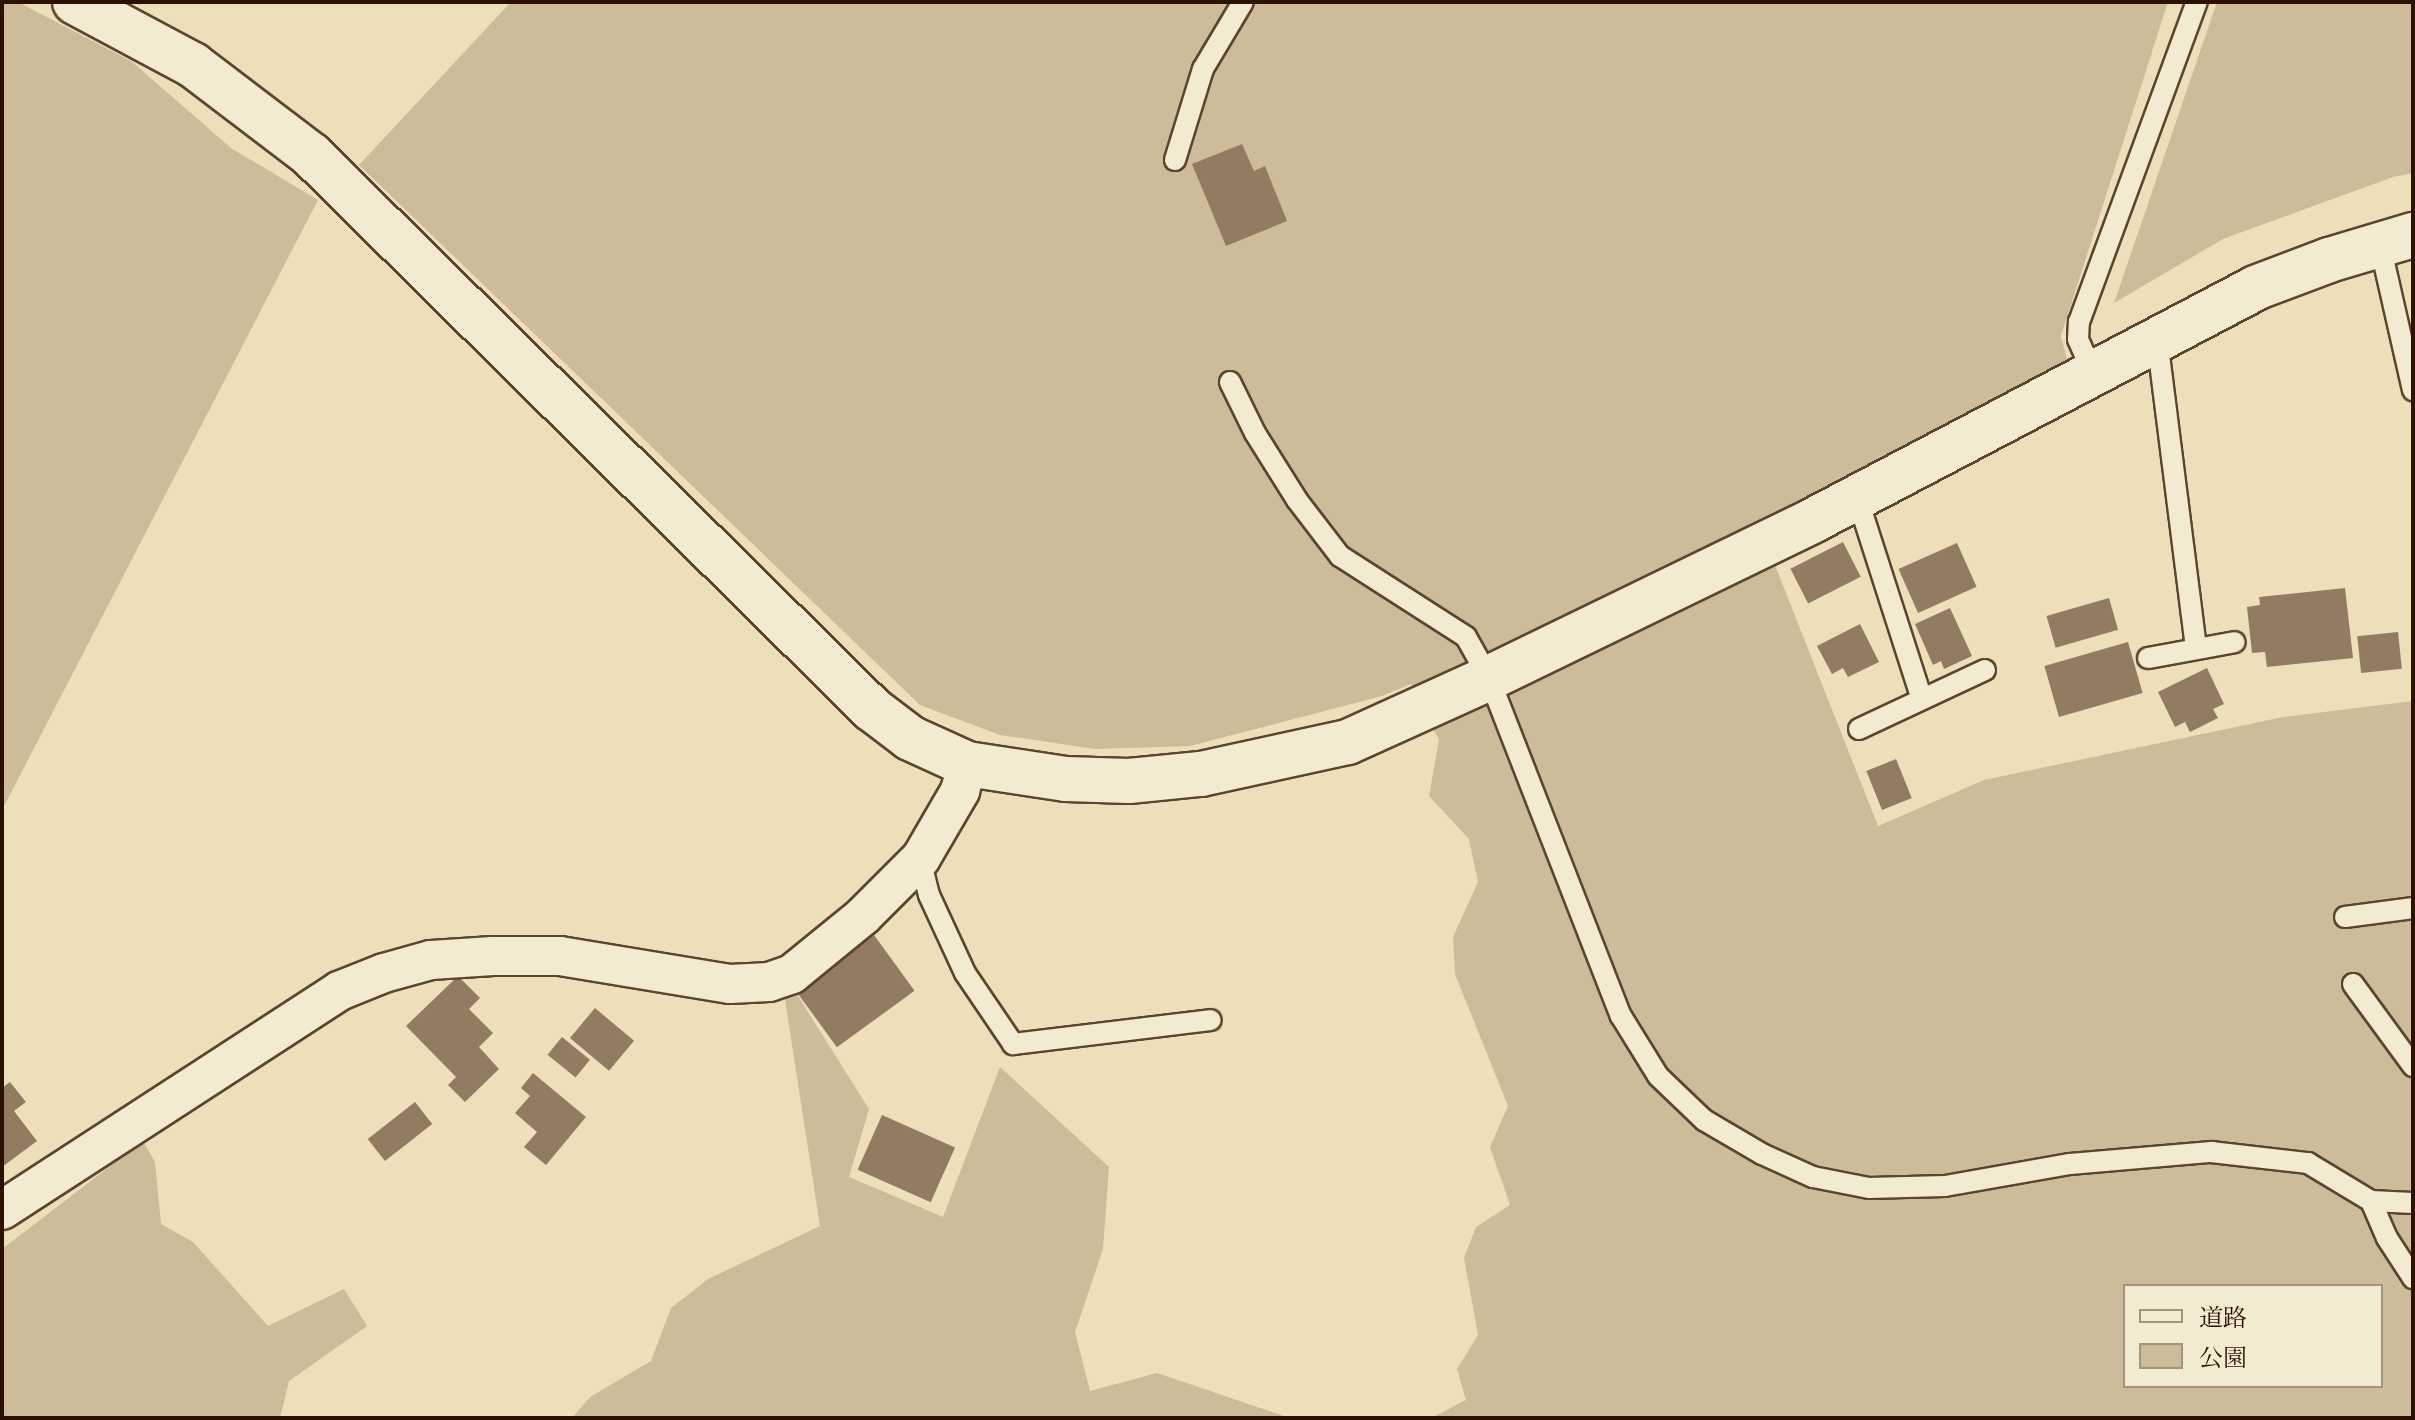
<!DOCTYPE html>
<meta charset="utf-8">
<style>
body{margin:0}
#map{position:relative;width:2415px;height:1420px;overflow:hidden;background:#eddfba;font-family:Cardo,"Noto Serif JP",serif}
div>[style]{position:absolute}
.green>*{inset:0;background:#ccbc9a}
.building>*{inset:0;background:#917c61;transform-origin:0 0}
.roads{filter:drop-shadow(2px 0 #5d442e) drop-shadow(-2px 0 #5d442e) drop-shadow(0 2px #5d442e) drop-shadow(0 -2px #5d442e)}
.service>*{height:20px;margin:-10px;padding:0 10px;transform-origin:10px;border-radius:10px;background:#f3ead2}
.minor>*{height:38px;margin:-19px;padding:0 19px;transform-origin:19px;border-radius:19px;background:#f3ead2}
.tertiary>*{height:44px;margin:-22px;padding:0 22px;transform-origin:22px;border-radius:22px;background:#f3ead2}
span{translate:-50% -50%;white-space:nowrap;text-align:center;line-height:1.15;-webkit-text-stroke:6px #f3ead2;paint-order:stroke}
.frame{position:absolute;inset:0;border:4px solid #2d1100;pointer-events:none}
.legend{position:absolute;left:2123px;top:1284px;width:260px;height:104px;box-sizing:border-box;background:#f3ead2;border:2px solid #a4937e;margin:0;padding:10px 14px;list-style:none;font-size:24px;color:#2d1100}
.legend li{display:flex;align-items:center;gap:16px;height:40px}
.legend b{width:40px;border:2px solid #a4937e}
</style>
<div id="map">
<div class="green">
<i style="clip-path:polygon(2px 2px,18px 2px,131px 61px,231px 148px,318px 200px,2px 810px)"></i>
<i style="clip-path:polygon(evenodd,511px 2px,2168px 2px,2061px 336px,2069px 367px,1758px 522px,1878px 826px,1984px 780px,2283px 717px,2413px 701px,2413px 1418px,1431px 1418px,1466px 1400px,1457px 1369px,1478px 1335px,1464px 1258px,1476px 1227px,1510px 1205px,1490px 1147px,1508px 1106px,1455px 974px,1453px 937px,1478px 882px,1469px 839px,1429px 796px,1439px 740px,1411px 684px,1382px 696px,1190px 746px,1095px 749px,1000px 735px,920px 705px,359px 165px,511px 2px,2125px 1286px,2381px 1286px,2381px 1386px,2125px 1386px,2125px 1286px)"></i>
<i style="clip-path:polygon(2217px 2px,2413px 2px,2413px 173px,2393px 177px,2223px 239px,2114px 303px)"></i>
<i style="clip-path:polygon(793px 988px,869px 1109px,849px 1177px,943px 1217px,1000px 1067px,1109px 1167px,1103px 1249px,1075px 1332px,1090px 1391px,1157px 1373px,1290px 1418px,572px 1418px,590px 1397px,651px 1361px,671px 1308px,708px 1279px,820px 1226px,784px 993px)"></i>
<i style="clip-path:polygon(143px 1141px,155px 1162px,161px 1224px,193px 1242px,268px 1326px,344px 1289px,367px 1326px,289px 1381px,280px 1418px,2px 1418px,2px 1249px)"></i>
</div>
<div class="building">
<i style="clip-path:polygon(1242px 144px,1254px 171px,1265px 166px,1287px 221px,1226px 246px,1192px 164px)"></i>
<i style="left:1843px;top:542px;width:39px;height:59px;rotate:63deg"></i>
<i style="left:1957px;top:543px;width:48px;height:64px;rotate:66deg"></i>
<i style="clip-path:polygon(2345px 588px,2353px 658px,2267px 667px,2265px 652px,2252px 653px,2247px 607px,2260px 605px,2259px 597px)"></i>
<i style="left:2109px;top:598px;width:33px;height:65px;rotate:74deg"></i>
<i style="clip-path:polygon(1950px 608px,1972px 656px,1944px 669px,1941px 661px,1933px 665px,1915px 624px)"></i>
<i style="clip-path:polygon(1860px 624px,1879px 662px,1848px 677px,1843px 668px,1832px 674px,1817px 646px)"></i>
<i style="left:2398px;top:632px;width:37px;height:41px;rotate:84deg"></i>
<i style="left:2128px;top:642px;width:53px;height:87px;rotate:74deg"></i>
<i style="clip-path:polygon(2207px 668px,2224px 704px,2213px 709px,2218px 718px,2190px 732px,2185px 722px,2175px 727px,2158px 692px)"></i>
<i style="left:1896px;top:759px;width:42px;height:32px;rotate:68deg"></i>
<i style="left:874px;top:935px;width:69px;height:96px;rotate:54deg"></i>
<i style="clip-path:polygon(458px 976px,480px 998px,469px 1009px,493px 1033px,479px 1047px,499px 1069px,465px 1102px,448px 1085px,456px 1077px,406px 1026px)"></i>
<i style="left:595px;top:1008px;width:51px;height:39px;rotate:40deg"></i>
<i style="left:562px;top:1037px;width:36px;height:23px;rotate:39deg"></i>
<i style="clip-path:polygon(533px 1073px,586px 1117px,546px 1165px,524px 1147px,537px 1132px,515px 1113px,530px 1096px,521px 1088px)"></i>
<i style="clip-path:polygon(10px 1082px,26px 1102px,14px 1111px,37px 1141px,2px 1167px,2px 1088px)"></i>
<i style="left:415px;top:1102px;width:28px;height:60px;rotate:52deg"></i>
<i style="left:882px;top:1115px;width:80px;height:60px;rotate:24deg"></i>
</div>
<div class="roads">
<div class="service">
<i style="left:1175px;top:160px;width:95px;rotate:-72.9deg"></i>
<i style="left:1203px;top:69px;width:78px;rotate:-59.2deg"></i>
<i style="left:2380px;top:245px;width:149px;rotate:77.2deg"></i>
<i style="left:2157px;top:339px;width:312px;rotate:82.8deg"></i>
<i style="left:2093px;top:373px;width:37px;rotate:-114deg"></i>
<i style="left:2078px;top:339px;width:17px;rotate:-87deg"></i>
<i style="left:2079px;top:322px;width:341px;rotate:-69.8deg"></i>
<i style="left:1230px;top:382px;width:57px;rotate:63.9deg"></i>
<i style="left:1255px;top:433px;width:79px;rotate:57.9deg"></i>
<i style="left:1297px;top:500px;width:71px;rotate:52.5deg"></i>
<i style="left:1340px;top:556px;width:150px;rotate:32.7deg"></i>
<i style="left:1466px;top:637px;width:47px;rotate:60.7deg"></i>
<i style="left:1489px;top:678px;width:363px;rotate:68.7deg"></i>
<i style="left:1621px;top:1016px;width:70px;rotate:58.3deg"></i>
<i style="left:1658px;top:1076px;width:64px;rotate:43.7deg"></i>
<i style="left:1704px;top:1120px;width:67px;rotate:30.4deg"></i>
<i style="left:1762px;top:1154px;width:56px;rotate:24.3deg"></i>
<i style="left:1813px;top:1177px;width:57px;rotate:11.1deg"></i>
<i style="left:1869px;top:1188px;width:76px;rotate:-1.5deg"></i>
<i style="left:1945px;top:1186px;width:127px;rotate:-10deg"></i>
<i style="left:2070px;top:1164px;width:142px;rotate:-4.9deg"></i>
<i style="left:2211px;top:1152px;width:98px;rotate:6.5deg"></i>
<i style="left:2308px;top:1163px;width:74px;rotate:31.1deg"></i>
<i style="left:1857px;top:497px;width:212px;rotate:72.2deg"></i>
<i style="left:2148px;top:658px;width:88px;rotate:-10.4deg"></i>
<i style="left:1859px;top:729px;width:139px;rotate:-25.1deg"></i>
<i style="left:920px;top:859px;width:37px;rotate:76deg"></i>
<i style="left:929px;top:895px;width:86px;rotate:65.2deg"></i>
<i style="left:965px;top:973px;width:86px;rotate:55.9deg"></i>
<i style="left:1013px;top:1044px;width:199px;rotate:-6.9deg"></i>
<i style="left:2345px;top:917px;width:69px;rotate:-7.5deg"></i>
<i style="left:2353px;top:984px;width:102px;rotate:53.8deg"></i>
<i style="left:2413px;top:1203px;width:42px;rotate:-177.3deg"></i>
<i style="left:2371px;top:1201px;width:40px;rotate:66.6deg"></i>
<i style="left:2387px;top:1238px;width:48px;rotate:57deg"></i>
</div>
<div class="minor">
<i style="left:2px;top:1210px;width:402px;rotate:-33deg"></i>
<i style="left:339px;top:991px;width:48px;rotate:-21.8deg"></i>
<i style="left:384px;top:973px;width:49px;rotate:-15.5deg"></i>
<i style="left:431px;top:960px;width:62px;rotate:-3.7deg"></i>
<i style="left:493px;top:956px;width:67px"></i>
<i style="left:560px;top:956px;width:172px;rotate:9.4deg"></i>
<i style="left:730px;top:984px;width:39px;rotate:-3deg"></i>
<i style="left:769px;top:982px;width:24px;rotate:-19deg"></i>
<i style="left:792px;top:974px;width:92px;rotate:-39.2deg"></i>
<i style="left:863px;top:916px;width:82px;rotate:-45deg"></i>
<i style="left:921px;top:858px;width:78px;rotate:-59.8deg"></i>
<i style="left:960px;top:791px;width:28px;rotate:-75deg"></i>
</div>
<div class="tertiary">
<i style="left:75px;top:2px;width:134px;rotate:28.1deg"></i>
<i style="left:193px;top:65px;width:148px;rotate:37.3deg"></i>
<i style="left:311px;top:155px;width:788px;rotate:44.64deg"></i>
<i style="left:872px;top:709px;width:48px;rotate:37.3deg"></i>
<i style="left:910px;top:738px;width:63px;rotate:24.5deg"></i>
<i style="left:967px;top:764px;width:100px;rotate:8.6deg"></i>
<i style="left:1066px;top:779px;width:63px;rotate:1.8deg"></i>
<i style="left:1129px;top:781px;width:72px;rotate:-5.6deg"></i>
<i style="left:1201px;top:774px;width:150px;rotate:-12.3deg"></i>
<i style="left:1348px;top:742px;width:155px;rotate:-24.4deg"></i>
<i style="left:1489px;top:678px;width:361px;rotate:-25.9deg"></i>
<i style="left:1814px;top:520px;width:498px;rotate:-27.7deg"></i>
<i style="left:2255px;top:288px;width:79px;rotate:-20.7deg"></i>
<i style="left:2329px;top:260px;width:88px;rotate:-16.6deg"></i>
</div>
</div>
<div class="frame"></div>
<ul class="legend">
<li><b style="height:10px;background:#f3ead2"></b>道路</li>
<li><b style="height:22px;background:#ccbc9a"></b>公園</li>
</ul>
</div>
